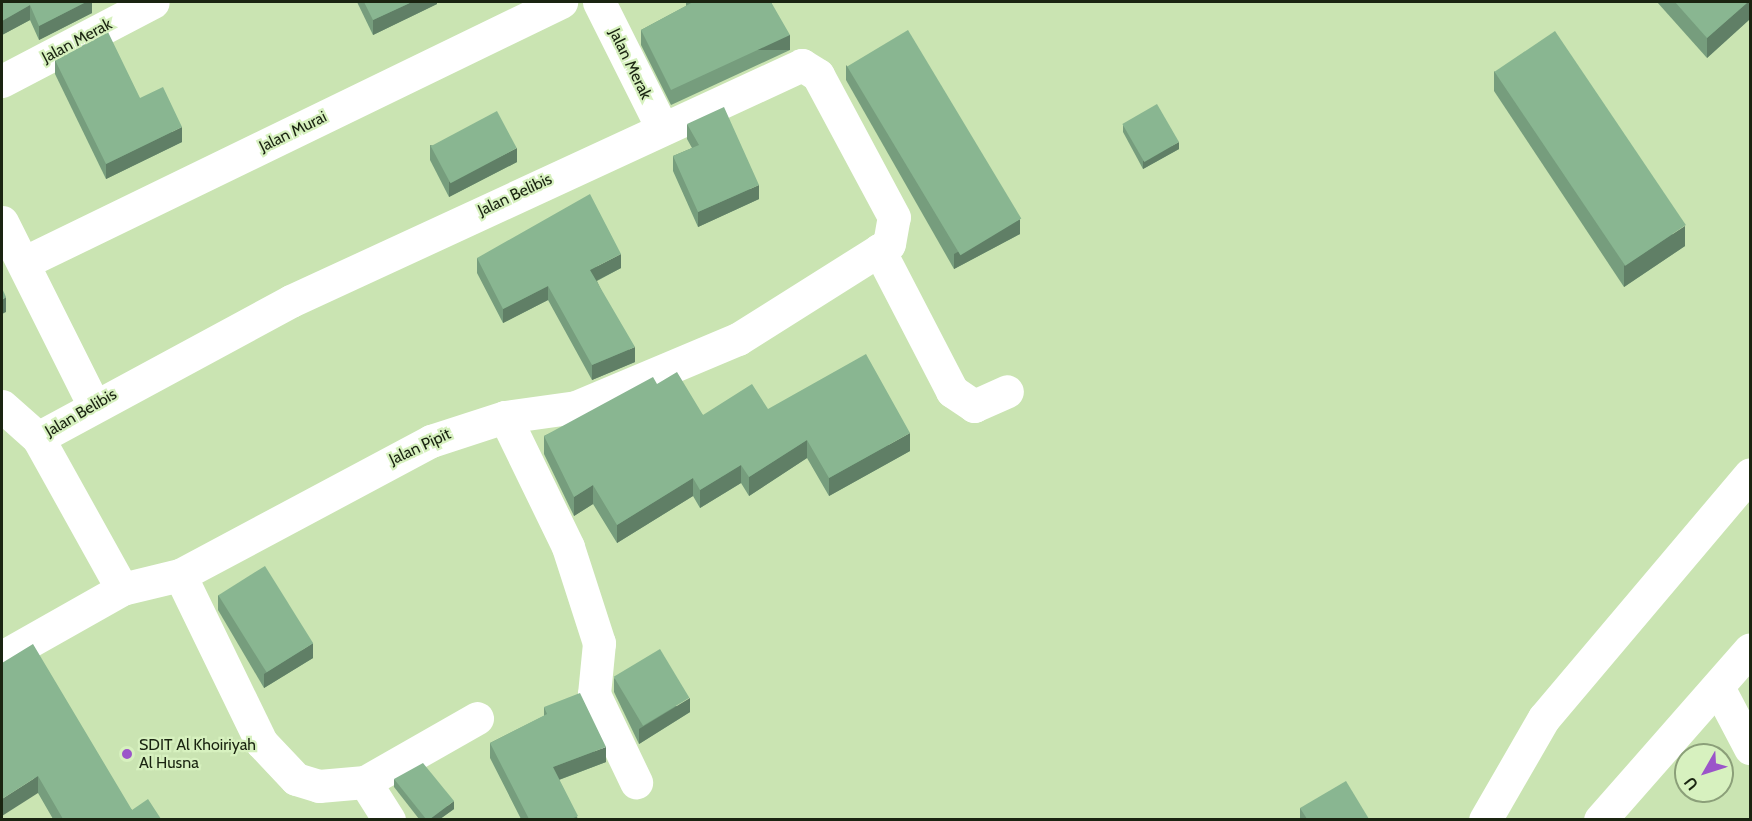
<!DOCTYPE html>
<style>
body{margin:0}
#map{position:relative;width:1752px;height:821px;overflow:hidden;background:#cae4b2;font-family:Cabin,sans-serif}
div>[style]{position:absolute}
.minor>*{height:33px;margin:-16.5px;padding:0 16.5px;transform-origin:16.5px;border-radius:16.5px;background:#fff}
.wall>*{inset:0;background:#769d7d}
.shaded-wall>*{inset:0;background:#607f66;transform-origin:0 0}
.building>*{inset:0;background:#89b691;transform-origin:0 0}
.dots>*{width:16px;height:16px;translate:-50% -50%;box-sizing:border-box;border:3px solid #d7f1bf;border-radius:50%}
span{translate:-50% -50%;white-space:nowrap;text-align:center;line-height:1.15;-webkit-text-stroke:4.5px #d7f1bf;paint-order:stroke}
.street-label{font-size:16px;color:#1a2411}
.poi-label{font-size:16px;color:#1a2411}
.left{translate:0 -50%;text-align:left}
.frame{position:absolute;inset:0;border:3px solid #1a2411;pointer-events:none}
.north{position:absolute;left:1674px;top:743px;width:60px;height:60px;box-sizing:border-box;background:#d7f1bf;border:2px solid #8b9f79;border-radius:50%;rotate:231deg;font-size:16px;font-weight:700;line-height:24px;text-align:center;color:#1a2411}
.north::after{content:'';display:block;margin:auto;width:21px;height:27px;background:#9b55c9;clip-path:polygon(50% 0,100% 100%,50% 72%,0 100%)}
</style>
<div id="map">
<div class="minor">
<i style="left:599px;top:2px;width:139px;rotate:63.4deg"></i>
<i style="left:2px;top:81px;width:170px;rotate:-27.6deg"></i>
<i style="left:2px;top:222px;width:203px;rotate:63.4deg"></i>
<i style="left:879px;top:250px;width:159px;rotate:62.6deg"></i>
<i style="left:952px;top:391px;width:27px;rotate:34deg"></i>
<i style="left:974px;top:406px;width:36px;rotate:-24deg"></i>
<i style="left:25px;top:262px;width:596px;rotate:-25.88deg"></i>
<i style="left:2px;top:406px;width:48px;rotate:41.6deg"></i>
<i style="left:38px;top:438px;width:173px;rotate:60.9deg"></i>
<i style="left:122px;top:589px;width:60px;rotate:-13.6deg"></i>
<i style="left:180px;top:575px;width:285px;rotate:-28.1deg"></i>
<i style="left:431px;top:441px;width:78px;rotate:-18deg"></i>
<i style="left:505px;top:417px;width:72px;rotate:-8deg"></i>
<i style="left:576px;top:407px;width:176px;rotate:-22.8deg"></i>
<i style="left:738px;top:339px;width:178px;rotate:-32.2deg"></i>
<i style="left:889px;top:244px;width:27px;rotate:-80deg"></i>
<i style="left:894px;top:217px;width:161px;rotate:-118.2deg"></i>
<i style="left:818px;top:75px;width:19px;rotate:-148deg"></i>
<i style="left:802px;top:65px;width:563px;rotate:155.21deg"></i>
<i style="left:291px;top:301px;width:288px;rotate:151.6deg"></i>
<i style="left:505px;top:417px;width:144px;rotate:64.1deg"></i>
<i style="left:568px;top:547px;width:101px;rotate:72.1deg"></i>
<i style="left:599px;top:643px;width:51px;rotate:95.6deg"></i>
<i style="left:594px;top:694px;width:98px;rotate:64.5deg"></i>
<i style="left:180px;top:575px;width:186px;rotate:64.1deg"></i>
<i style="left:261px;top:742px;width:51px;rotate:46.6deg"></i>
<i style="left:296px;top:779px;width:24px;rotate:17deg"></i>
<i style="left:319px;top:786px;width:46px;rotate:-5deg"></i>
<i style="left:365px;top:782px;width:129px;rotate:-29.7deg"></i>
<i style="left:2px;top:657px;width:138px;rotate:-29.5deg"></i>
<i style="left:1719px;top:689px;width:67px;rotate:62.3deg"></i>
<i style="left:365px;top:782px;width:45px;rotate:57.7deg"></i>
<i style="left:1485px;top:820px;width:118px;rotate:-60deg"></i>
<i style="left:1544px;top:718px;width:319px;rotate:-49.8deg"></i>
<i style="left:1600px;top:820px;width:227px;rotate:-48.7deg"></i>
</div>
<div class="wall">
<i style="clip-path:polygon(2px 2px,92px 2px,92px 13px,39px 40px,30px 20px,2px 35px)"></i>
<i style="clip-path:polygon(357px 2px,437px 2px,437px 4px,373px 35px)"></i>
<i style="clip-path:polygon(686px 2px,771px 2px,790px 50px,671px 105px,641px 45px,641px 30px,686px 6px)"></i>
<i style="clip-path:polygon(1657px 2px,1750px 2px,1750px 19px,1707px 58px)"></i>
<i style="clip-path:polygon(55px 60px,140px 98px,182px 142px,106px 179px,55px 74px)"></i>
<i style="clip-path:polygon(846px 65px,1020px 234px,954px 269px,846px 80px)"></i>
<i style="clip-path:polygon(1494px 71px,1685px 246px,1624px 287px,1494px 91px)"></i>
<i style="clip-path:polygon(687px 124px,759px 199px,698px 227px,673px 171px,673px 156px,692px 148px,687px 139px)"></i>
<i style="clip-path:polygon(1123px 125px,1179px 149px,1143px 169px,1123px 132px)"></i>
<i style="clip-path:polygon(430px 145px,517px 162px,449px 197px,430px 160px)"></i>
<i style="clip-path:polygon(477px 258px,621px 268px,597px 281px,635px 362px,592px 380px,548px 300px,503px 323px,477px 273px)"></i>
<i style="clip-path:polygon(657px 384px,703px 415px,768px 409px,910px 451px,829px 496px,807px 458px,749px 496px,741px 483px,700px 508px,693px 496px,617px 543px,593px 504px,574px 516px,544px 454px,544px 436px)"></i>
<i style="clip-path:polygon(218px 595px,313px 658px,264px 688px,218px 610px)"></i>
<i style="clip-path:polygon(2px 663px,132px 810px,161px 819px,53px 819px,38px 793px)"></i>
<i style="clip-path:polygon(614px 678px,690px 712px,639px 744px,614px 692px)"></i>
<i style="clip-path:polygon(544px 707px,606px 762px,559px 780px,578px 819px,521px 819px,490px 758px,490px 743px,544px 716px)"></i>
<i style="clip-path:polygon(394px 779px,454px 809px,440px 819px,419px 819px,394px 787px)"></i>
<i style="clip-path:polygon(1300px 808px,1369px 819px,1300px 819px)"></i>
</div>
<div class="shaded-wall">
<i style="clip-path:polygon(86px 2px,92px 2px,92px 13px,39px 40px,39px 26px)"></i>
<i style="clip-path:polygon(412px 2px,437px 2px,437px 4px,373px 35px,373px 20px)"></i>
<i style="clip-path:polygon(1748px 2px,1750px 2px,1750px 19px,1707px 58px,1707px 38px)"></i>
<i style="clip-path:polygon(30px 5px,30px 20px,2px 35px,2px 21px)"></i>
<i style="left:790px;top:35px;width:15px;height:131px;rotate:90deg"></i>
<i style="clip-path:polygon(182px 127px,182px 142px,106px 179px,106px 164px)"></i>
<i style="clip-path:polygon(1179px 142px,1179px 149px,1143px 169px,1143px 161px)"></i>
<i style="clip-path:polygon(517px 148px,517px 162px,449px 197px,449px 182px)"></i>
<i style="clip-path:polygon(759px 185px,759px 199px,698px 227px,698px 212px)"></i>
<i style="clip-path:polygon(1020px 219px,1020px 234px,954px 269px,954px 254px)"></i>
<i style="clip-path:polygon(1685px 226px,1685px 246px,1624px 287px,1624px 266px)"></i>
<i style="clip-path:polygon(621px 254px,621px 268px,590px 284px,590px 270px)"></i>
<i style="clip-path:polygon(548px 286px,548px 300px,503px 323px,503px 309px)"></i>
<i style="clip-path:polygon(6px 297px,6px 312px,2px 314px,2px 300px)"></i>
<i style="clip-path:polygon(635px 347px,635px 362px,592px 380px,592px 365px)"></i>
<i style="clip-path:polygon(910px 433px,910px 451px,829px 496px,829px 478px)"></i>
<i style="clip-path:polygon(807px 440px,807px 458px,749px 496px,749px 477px)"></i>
<i style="clip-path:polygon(741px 465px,741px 483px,700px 508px,700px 490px)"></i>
<i style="clip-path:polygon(693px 478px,693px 496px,617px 543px,617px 525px)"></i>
<i style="clip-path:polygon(593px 485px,593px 504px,574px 516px,574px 497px)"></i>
<i style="clip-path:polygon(313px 643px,313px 658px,264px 688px,264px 674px)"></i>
<i style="clip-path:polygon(690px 698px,690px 712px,639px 744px,639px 729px)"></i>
<i style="clip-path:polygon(606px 747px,606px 762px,553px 782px,553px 767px)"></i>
<i style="clip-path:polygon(38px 776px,38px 793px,2px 816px,2px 799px)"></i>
<i style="clip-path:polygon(454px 801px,454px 809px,440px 819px,430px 819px)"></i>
</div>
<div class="building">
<i style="clip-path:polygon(2px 2px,86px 2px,39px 26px,30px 5px,2px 21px)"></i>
<i style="clip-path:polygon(364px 2px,412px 2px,373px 20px)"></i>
<i style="clip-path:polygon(692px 2px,771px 2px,790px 35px,671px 90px,641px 30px,693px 2px)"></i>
<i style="clip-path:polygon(1675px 2px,1748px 2px,1707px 38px)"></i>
<i style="left:908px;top:30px;width:220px;height:71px;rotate:59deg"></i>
<i style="left:1555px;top:31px;width:234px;height:73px;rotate:56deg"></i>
<i style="clip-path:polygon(108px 32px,140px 98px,163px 87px,182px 127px,106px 164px,55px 60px)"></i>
<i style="left:1157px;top:104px;width:44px;height:40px;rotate:60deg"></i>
<i style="clip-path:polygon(724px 107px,759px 185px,698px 212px,673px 156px,699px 145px,687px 124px)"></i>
<i style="left:497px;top:111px;width:42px;height:75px;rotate:62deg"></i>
<i style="clip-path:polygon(590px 194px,621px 254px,590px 270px,635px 347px,592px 365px,548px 286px,503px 309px,477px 258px)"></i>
<i style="clip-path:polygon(2px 288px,6px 297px,2px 300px)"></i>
<i style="clip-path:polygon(866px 354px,910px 433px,829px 478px,807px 440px,749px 477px,741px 465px,700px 490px,693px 478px,617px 525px,593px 485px,574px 497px,544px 436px,653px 377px,657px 384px,677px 372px,703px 415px,752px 384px,768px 409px)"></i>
<i style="left:265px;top:566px;width:91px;height:55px;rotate:58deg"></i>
<i style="clip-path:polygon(33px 644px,132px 810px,148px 799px,161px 819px,63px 819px,38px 776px,2px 799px,2px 663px)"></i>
<i style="left:660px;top:649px;width:57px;height:54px;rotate:59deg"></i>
<i style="clip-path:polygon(580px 693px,606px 747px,553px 767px,578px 816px,571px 819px,529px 819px,490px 743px,547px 714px,544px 707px)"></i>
<i style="clip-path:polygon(423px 763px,454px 801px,430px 819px,426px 819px,394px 779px)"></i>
<i style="clip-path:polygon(1346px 781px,1369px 819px,1307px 819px,1300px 808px)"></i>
</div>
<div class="dots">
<i style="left:127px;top:754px;background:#9b55c9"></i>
</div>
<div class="street-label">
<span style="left:77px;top:41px;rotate:-28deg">Jalan Merak</span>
<span style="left:630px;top:64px;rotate:64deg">Jalan Merak</span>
<span style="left:293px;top:132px;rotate:-26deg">Jalan Murai</span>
<span style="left:515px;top:195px;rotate:-25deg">Jalan Belibis</span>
<span style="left:81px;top:413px;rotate:-30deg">Jalan Belibis</span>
<span style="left:420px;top:447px;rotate:-25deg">Jalan Pipit</span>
</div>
<div class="poi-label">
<span class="left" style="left:139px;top:754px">SDIT Al Khoiriyah<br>Al Husna</span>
</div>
<div class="frame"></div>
<div class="north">U</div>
</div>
